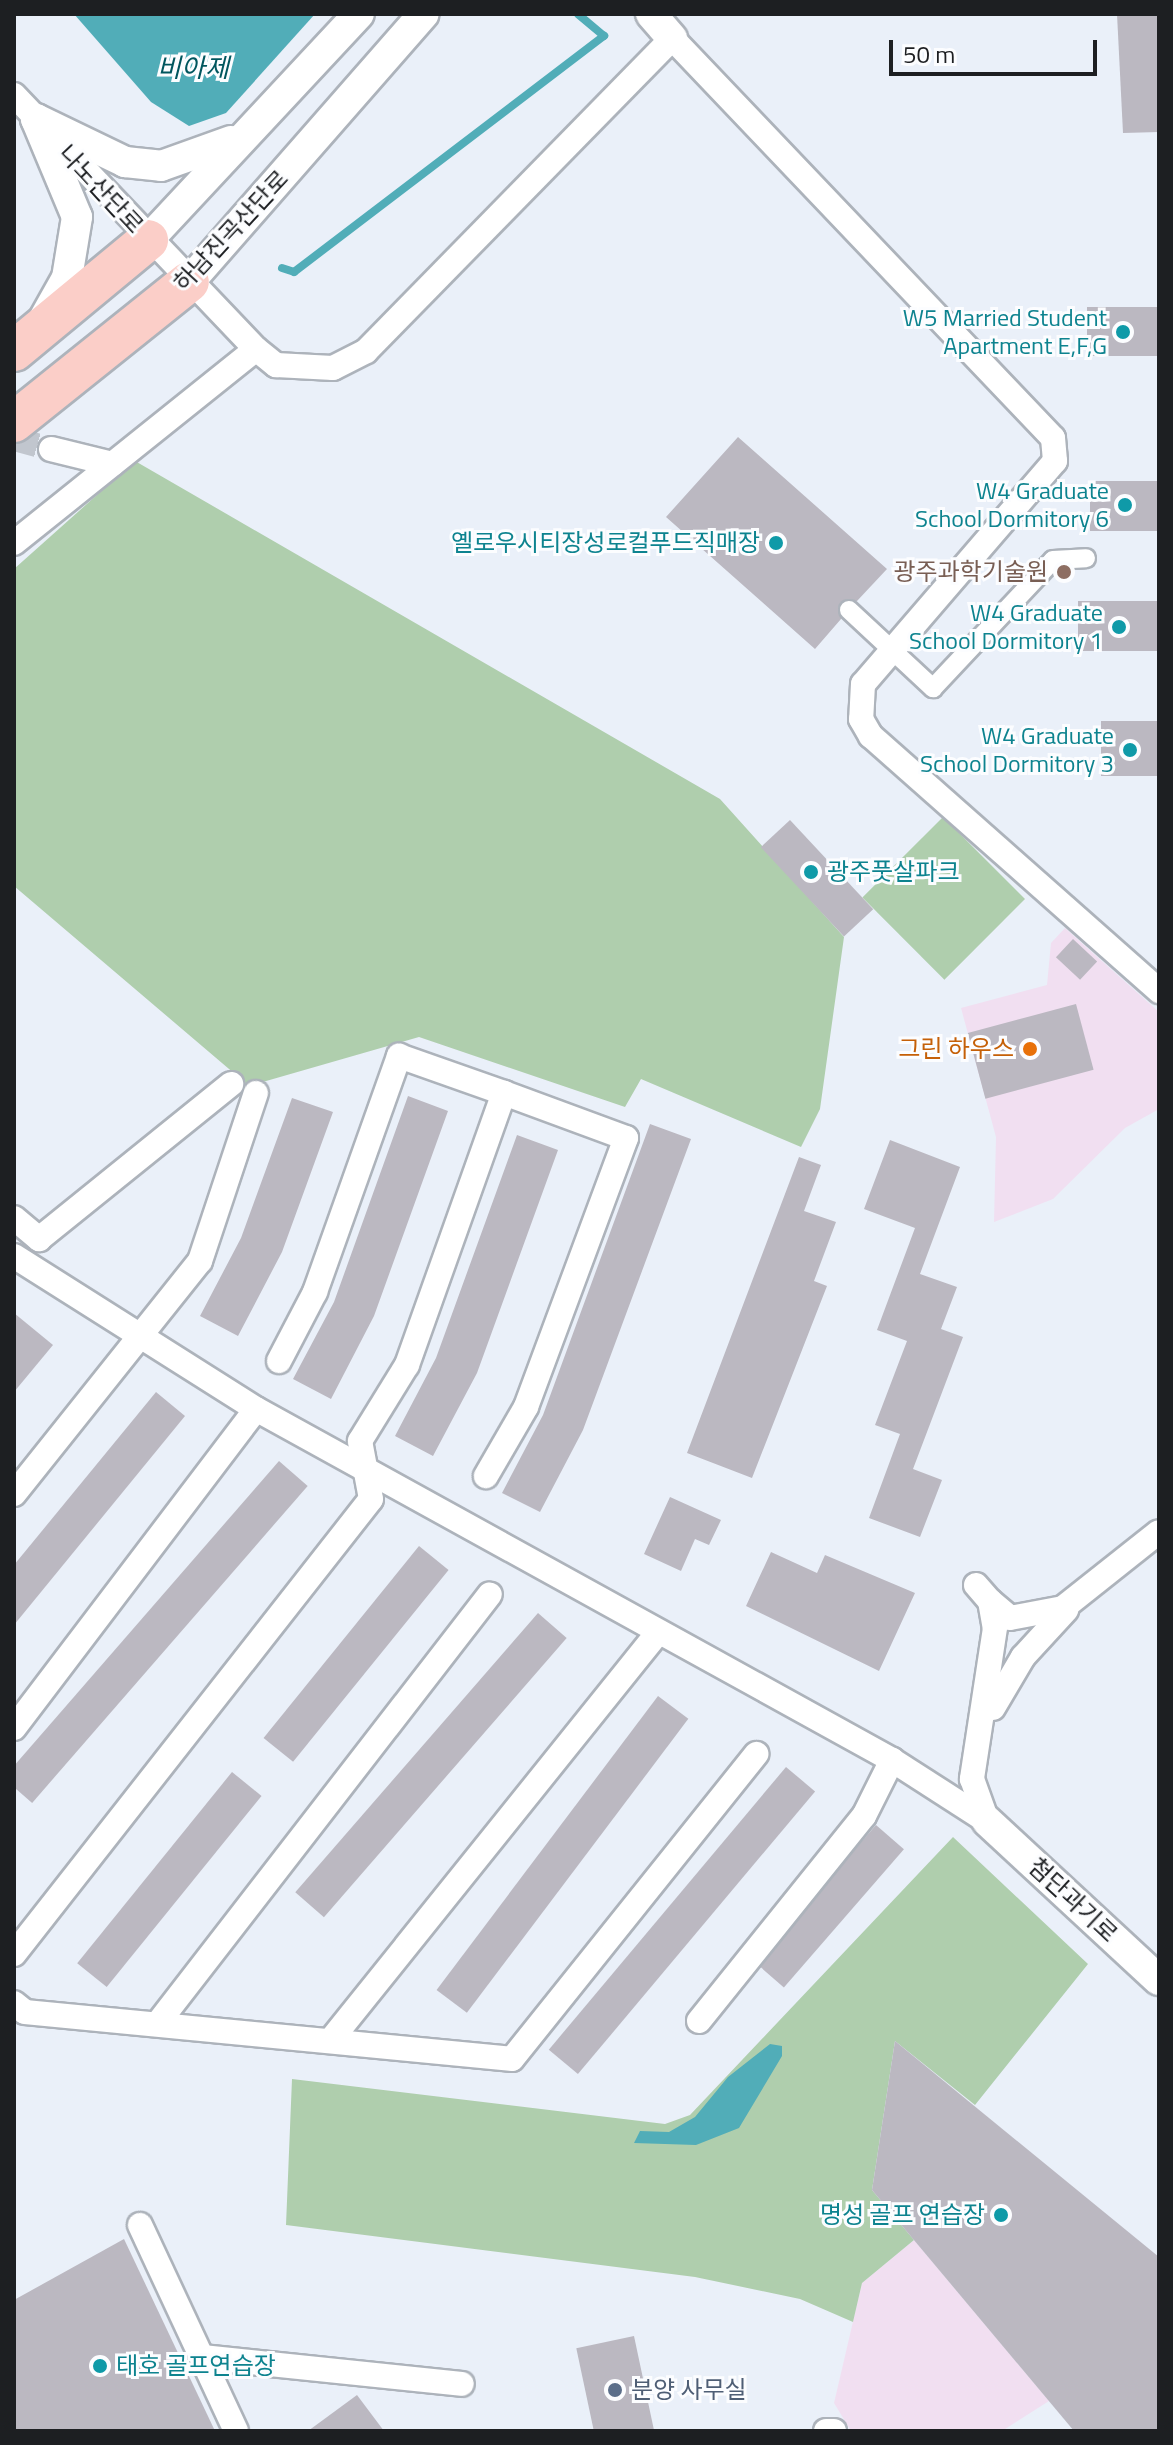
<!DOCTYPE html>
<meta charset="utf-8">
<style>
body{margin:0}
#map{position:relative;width:1173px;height:2445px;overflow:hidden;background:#eaf0f9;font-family:"Titillium Web","Noto Sans KR",sans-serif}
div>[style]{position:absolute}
.commercial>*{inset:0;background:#f1dff1}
.green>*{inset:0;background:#afcead;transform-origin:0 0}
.water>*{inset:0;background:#51adb8}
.stream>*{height:8px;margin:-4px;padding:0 4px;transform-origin:4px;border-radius:4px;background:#51adb8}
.building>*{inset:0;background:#bbb8c1;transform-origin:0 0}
.minor-tunnel>*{height:24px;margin-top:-12px;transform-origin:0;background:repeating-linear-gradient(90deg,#c1c6ce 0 24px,transparent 0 36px)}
.roads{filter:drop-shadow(2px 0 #adb3bb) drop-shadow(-2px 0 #adb3bb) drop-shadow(0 2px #adb3bb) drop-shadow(0 -2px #adb3bb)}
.pedestrian>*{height:18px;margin:-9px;padding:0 9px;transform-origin:9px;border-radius:9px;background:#fff}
.minor>*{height:24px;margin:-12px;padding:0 12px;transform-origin:12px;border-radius:12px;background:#fff}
.tertiary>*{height:30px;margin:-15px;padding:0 15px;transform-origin:15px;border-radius:15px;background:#fff}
.trunk>*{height:40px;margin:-20px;padding:0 20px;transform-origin:20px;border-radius:20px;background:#fbcec8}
.dots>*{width:22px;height:22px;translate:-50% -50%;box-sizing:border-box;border:4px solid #fcfdff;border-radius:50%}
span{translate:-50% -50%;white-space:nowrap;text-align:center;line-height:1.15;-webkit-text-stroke:6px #fcfdff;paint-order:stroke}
.street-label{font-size:24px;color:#1d1f22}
.culture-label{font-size:24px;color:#0d838f}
.right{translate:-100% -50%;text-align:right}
.left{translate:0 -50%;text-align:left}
.education-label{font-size:24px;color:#785e54}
.food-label{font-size:24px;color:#c56008}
.service-label{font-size:24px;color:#4e5e75}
.water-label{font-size:26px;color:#00565e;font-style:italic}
.frame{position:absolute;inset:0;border:16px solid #1d1f22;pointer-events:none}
.scale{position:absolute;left:889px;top:40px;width:208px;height:36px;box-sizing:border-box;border:4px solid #1d1f22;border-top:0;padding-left:10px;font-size:24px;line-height:28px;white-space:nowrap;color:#1d1f22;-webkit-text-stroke:6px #fcfdff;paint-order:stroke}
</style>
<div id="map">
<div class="commercial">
<i style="clip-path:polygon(1065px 928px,1159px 1012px,1159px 1109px,1125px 1128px,1053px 1199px,994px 1222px,996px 1137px,961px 1008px,1047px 985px,1051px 943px)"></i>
<i style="clip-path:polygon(914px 2240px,1049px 2401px,1002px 2431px,851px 2431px,834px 2403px,862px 2283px)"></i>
</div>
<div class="green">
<i style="clip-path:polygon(135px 461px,720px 799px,844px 937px,820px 1109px,801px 1147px,641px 1079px,625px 1107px,419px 1037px,249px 1086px,14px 886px,14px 569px)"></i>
<i style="left:943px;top:817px;width:116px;height:114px;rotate:45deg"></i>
<i style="clip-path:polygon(953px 1837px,1088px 1964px,975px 2105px,895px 2041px,872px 2190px,914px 2240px,862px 2283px,853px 2322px,800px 2299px,695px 2277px,286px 2225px,292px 2079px,665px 2124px,690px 2115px)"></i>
</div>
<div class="water">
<i style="clip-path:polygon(74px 14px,315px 14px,226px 113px,189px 126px,151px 102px)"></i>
<i style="clip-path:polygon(770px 2044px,782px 2046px,782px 2056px,739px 2128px,696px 2145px,634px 2143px,640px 2131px,669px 2132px,695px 2117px,728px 2077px)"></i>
</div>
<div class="stream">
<i style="left:282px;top:268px;width:13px;rotate:18deg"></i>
<i style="left:294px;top:272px;width:390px;rotate:-37.3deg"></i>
<i style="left:604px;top:36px;width:34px;rotate:-140deg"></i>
</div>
<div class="building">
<i style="clip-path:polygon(1117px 14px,1159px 14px,1159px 132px,1123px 133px)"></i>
<i style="left:1159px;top:307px;width:49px;height:72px;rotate:90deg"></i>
<i style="clip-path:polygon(738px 437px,887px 569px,857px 601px,840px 602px,841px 619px,815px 649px,666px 517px)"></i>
<i style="left:1090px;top:481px;width:69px;height:50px"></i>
<i style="left:1159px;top:601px;width:50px;height:81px;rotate:90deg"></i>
<i style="left:1159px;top:721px;width:55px;height:58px;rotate:90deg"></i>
<i style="left:790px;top:820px;width:122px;height:40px;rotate:47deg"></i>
<i style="left:1073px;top:939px;width:33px;height:25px;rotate:43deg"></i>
<i style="left:1076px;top:1004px;width:68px;height:112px;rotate:75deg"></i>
<i style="clip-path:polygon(408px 1096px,448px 1111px,374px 1316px,331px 1399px,293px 1379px,334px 1302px)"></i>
<i style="clip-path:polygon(292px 1098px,333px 1112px,282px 1252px,238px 1336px,200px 1316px,241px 1238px)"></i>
<i style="clip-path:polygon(650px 1124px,691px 1139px,583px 1430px,540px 1512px,502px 1493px,543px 1415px)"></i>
<i style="clip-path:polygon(517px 1135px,558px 1150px,477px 1373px,433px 1456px,395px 1436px,436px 1358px)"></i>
<i style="clip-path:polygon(890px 1140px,960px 1167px,920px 1274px,957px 1287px,941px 1329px,963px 1337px,913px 1469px,942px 1480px,920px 1537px,869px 1518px,900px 1434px,875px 1425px,907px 1341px,877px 1330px,915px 1228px,864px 1209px)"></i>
<i style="clip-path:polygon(799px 1157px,821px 1165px,804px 1211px,836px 1222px,814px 1281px,827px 1286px,752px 1478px,687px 1453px)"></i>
<i style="clip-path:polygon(14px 1313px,53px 1345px,14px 1392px)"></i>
<i style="clip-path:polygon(156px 1392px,185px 1416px,14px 1625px,14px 1565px)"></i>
<i style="left:279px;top:1461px;width:38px;height:420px;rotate:41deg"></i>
<i style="clip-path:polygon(670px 1497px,721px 1520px,709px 1545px,695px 1539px,681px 1571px,644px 1554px)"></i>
<i style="left:419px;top:1546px;width:38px;height:247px;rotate:39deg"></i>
<i style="clip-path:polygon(771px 1552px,817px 1573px,825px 1555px,915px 1593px,879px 1671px,746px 1606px)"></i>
<i style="left:538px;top:1613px;width:38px;height:370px;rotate:41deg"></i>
<i style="left:658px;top:1696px;width:38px;height:368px;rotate:37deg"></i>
<i style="left:786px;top:1767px;width:38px;height:369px;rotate:40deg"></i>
<i style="left:232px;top:1772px;width:38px;height:246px;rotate:39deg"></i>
<i style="left:876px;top:1825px;width:37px;height:183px;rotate:41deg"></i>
<i style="clip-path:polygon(895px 2041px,1159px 2257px,1159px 2431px,1074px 2431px,872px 2190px)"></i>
<i style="clip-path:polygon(124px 2239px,215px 2431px,14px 2431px,14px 2300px)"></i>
<i style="left:634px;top:2336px;width:97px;height:59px;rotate:78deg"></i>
<i style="clip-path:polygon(357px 2395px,384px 2431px,308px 2431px)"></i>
</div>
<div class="minor-tunnel">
<i style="left:14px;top:439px;width:38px;rotate:15deg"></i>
</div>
<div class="roads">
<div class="pedestrian">
<i style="left:849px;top:610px;width:115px;rotate:42.9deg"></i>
<i style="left:933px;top:688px;width:175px;rotate:-46.8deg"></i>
<i style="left:1053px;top:560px;width:33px;rotate:-3deg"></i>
</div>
<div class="minor">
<i style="left:14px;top:95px;width:351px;rotate:46.4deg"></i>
<i style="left:256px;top:349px;width:26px;rotate:39deg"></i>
<i style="left:276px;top:365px;width:57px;rotate:3deg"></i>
<i style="left:333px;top:368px;width:37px;rotate:-27deg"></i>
<i style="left:366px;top:351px;width:438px;rotate:-45.6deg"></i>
<i style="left:672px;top:38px;width:552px;rotate:46.39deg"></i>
<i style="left:1053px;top:438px;width:23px;rotate:85deg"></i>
<i style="left:1055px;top:461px;width:294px;rotate:130.7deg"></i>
<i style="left:863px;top:684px;width:35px;rotate:93deg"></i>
<i style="left:861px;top:719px;width:20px;rotate:60deg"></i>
<i style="left:871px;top:736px;width:385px;rotate:41.5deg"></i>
<i style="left:51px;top:449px;width:63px;rotate:13.8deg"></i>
<i style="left:14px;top:543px;width:310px;rotate:-38.7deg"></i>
<i style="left:14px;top:1218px;width:33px;rotate:40deg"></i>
<i style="left:39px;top:1239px;width:247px;rotate:-38.9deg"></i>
<i style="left:14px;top:1256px;width:286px;rotate:32.3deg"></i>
<i style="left:256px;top:1409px;width:726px;rotate:28.89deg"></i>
<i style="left:892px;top:1760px;width:113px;rotate:32.7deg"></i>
<i style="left:279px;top:1361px;width:78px;rotate:-62.4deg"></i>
<i style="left:315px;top:1292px;width:251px;rotate:-70.4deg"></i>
<i style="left:399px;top:1056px;width:111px;rotate:19.4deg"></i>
<i style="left:14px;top:1494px;width:298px;rotate:-51.4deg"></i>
<i style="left:200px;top:1261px;width:177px;rotate:-71.6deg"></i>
<i style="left:976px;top:1585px;width:21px;rotate:49deg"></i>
<i style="left:990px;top:1601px;width:27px;rotate:80deg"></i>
<i style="left:995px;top:1628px;width:153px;rotate:98.7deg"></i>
<i style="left:972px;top:1779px;width:45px;rotate:70.3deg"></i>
<i style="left:990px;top:1601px;width:26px;rotate:40deg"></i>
<i style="left:1010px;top:1618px;width:54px;rotate:-10.7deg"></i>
<i style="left:1063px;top:1608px;width:122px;rotate:-38.4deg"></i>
<i style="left:993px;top:1708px;width:59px;rotate:-59.5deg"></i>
<i style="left:1023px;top:1657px;width:64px;rotate:-47.5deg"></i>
<i style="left:14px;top:1728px;width:400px;rotate:-52.8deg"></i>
<i style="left:14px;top:1954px;width:578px;rotate:-51.88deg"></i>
<i style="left:371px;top:1499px;width:59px;rotate:-100.7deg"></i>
<i style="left:360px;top:1441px;width:89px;rotate:-58.3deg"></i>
<i style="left:407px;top:1365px;width:289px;rotate:-70.4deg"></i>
<i style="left:504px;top:1093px;width:130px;rotate:20.2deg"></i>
<i style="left:626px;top:1138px;width:287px;rotate:110.4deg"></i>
<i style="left:526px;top:1407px;width:80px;rotate:120.1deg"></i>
<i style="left:14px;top:2003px;width:14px;rotate:39deg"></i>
<i style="left:25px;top:2012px;width:489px;rotate:5.5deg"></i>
<i style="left:512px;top:2059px;width:391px;rotate:-51.3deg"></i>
<i style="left:699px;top:2021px;width:263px;rotate:-51.2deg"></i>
<i style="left:864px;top:1816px;width:63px;rotate:-63.4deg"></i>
<i style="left:158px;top:2023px;width:542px;rotate:-52.26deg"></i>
<i style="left:330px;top:2041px;width:521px;rotate:-51.24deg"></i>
<i style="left:140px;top:2225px;width:227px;rotate:65deg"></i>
<i style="left:202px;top:2357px;width:261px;rotate:5.9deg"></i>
<i style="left:826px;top:2431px;width:8px"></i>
</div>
<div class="tertiary">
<i style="left:651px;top:14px;width:32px;rotate:49deg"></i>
<i style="left:36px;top:119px;width:106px;rotate:67.3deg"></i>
<i style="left:77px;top:217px;width:62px;rotate:99.3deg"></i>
<i style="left:67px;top:278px;width:45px;rotate:119.4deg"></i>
<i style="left:36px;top:119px;width:99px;rotate:25.8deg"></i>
<i style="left:125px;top:162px;width:36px;rotate:6deg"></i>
<i style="left:161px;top:166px;width:74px;rotate:-19.7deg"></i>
<i style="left:148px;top:240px;width:309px;rotate:-47deg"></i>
<i style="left:189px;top:282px;width:356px;rotate:-48.8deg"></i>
<i style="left:987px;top:1821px;width:234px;rotate:42.8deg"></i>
</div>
<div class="trunk">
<i style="left:14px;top:351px;width:174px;rotate:-39.6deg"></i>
<i style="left:14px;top:422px;width:224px;rotate:-38.7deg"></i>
</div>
</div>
<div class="dots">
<i style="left:1123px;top:332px;background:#0f9aa8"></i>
<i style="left:1125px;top:505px;background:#0f9aa8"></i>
<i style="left:776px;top:543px;background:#0f9aa8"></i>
<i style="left:1064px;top:572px;background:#8d6e63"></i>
<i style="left:1119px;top:627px;background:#0f9aa8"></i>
<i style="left:1130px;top:750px;background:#0f9aa8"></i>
<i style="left:811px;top:872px;background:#0f9aa8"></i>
<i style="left:1030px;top:1049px;background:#e8710a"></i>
<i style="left:1001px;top:2215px;background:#0f9aa8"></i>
<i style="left:100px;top:2366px;background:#0f9aa8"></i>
<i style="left:615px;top:2390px;background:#5c6f8a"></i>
</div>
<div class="street-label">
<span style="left:101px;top:189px;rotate:47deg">나노산단로</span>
<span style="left:231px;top:231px;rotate:-47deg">하남진곡산단로</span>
<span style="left:1073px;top:1900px;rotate:43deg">첨단과기로</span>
</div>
<div class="culture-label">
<span class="right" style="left:1107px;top:332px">W5 Married Student<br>Apartment E,F,G</span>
<span class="right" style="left:1109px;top:505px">W4 Graduate<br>School Dormitory 6</span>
<span class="right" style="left:760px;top:543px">옐로우시티장성로컬푸드직매장</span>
<span class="right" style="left:1103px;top:627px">W4 Graduate<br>School Dormitory 1</span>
<span class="right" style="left:1114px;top:750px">W4 Graduate<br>School Dormitory 3</span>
<span class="left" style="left:827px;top:872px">광주풋살파크</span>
<span class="right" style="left:985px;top:2215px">명성 골프 연습장</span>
<span class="left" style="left:116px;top:2366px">태호 골프연습장</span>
</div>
<div class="education-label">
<span class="right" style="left:1048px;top:572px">광주과학기술원</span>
</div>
<div class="food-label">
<span class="right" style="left:1014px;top:1049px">그린 하우스</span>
</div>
<div class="service-label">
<span class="left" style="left:631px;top:2390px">분양 사무실</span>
</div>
<div class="water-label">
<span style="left:193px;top:68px">비아제</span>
</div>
<div class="frame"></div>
<div class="scale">50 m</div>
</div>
